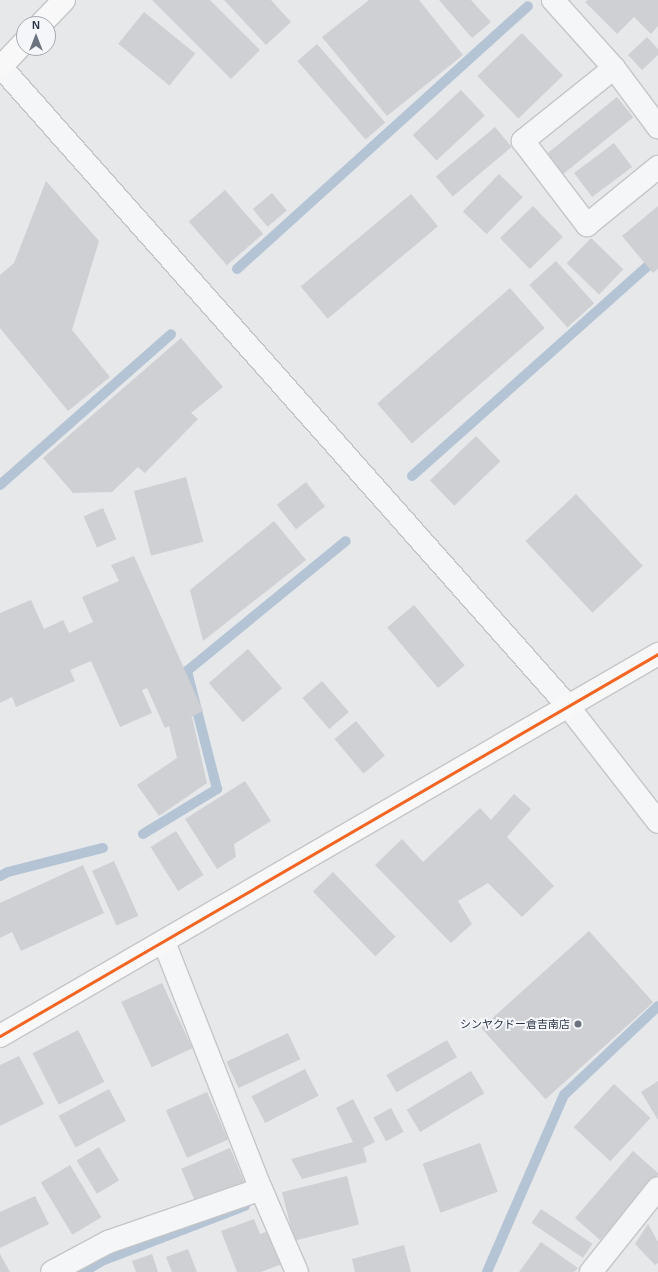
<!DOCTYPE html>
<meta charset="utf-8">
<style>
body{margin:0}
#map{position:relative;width:658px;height:1272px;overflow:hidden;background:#e6e8ea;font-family:Helvetica,"Noto Sans JP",sans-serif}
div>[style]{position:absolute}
.stream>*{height:10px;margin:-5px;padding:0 5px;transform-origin:5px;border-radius:5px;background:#b4c4d5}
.building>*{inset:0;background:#ced0d3;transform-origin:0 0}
.roads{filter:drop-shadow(1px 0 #c4c6c8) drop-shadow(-1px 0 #c4c6c8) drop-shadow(0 1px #c4c6c8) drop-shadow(0 -1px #c4c6c8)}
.minor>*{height:22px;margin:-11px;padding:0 11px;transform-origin:11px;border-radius:11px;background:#f5f6f7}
.tertiary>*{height:22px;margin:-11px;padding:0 11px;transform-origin:11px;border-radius:11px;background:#f5f6f7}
.secondary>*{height:22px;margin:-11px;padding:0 11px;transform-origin:11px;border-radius:11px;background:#f8f8f8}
.trunk>*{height:22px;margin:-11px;padding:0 11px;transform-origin:11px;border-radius:11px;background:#f8f8f8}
.bus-1>*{height:3px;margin:-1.5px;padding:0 1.5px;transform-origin:1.5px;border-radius:1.5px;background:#f26522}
.dots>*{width:11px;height:11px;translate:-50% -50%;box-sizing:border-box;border:2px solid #f4f6f9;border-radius:50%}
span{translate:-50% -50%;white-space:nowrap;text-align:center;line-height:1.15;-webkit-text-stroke:4px #f4f6f9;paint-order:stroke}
.poi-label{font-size:11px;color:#2b3445}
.right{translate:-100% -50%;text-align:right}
.north{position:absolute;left:16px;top:16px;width:40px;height:40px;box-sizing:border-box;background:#f4f6f9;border:1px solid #a4a8b1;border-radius:50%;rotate:0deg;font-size:11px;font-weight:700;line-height:16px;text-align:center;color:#2b3445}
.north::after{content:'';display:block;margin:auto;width:14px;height:18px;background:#6c737f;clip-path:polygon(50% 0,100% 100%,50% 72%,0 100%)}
</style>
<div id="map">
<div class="stream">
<i style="left:237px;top:269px;width:392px;rotate:-42.1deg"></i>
<i style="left:412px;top:476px;width:329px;rotate:-41.7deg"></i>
<i style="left:0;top:485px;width:228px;rotate:-41.4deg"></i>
<i style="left:143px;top:834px;width:87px;rotate:-31.3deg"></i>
<i style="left:217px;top:789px;width:122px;rotate:-104.3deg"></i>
<i style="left:187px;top:671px;width:205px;rotate:-39.3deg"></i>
<i style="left:0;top:876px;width:9px;rotate:-27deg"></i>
<i style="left:8px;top:872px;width:98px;rotate:-14.2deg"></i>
<i style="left:83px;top:1272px;width:24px;rotate:-30deg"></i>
<i style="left:104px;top:1260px;width:151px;rotate:-21deg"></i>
<i style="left:487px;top:1272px;width:193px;rotate:-66.5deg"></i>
<i style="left:564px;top:1095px;width:129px;rotate:-43.4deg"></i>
</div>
<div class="building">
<i style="clip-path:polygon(152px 0,210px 0,260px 50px,231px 79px)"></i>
<i style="clip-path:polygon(224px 0,271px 0,291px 22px,266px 45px)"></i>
<i style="clip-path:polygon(369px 0,419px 0,463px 55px,387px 116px,322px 37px)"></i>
<i style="clip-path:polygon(439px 0,471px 0,491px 22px,472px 38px)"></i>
<i style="clip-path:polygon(588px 0,658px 0,658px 26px,651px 34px,634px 17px,617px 34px,585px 2px)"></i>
<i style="left:144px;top:12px;width:66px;height:41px;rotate:39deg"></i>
<i style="left:522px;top:33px;width:59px;height:62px;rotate:46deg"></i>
<i style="clip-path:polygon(647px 37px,658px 49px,658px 55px,642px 70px,628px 55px)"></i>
<i style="left:317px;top:44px;width:104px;height:26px;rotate:49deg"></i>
<i style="left:461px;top:90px;width:35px;height:66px;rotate:47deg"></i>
<i style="left:617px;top:97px;width:26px;height:91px;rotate:51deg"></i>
<i style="left:495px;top:127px;width:26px;height:77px;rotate:50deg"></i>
<i style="left:614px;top:143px;width:30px;height:50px;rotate:53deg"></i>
<i style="left:499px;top:174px;width:33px;height:52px;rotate:44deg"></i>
<i style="clip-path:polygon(46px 181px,99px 241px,72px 330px,110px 377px,68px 411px,0 328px,0 275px,14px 263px)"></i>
<i style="left:225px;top:190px;width:58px;height:48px;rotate:49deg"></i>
<i style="left:272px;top:193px;width:23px;height:25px;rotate:50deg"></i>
<i style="left:411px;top:194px;width:42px;height:144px;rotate:50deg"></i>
<i style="left:533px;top:206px;width:43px;height:46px;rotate:46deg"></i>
<i style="clip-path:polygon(658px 206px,658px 269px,653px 273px,622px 236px)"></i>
<i style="left:591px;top:238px;width:45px;height:35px;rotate:44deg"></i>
<i style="left:556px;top:261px;width:57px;height:36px;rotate:48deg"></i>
<i style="left:510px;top:288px;width:53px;height:176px;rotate:49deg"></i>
<i style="clip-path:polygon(181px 338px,223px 387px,191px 413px,198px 419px,145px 473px,138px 467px,112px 492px,73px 493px,43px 458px)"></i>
<i style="left:476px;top:436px;width:35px;height:64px;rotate:46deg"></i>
<i style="left:186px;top:477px;width:67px;height:54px;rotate:75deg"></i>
<i style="left:306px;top:482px;width:31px;height:37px;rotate:52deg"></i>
<i style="left:576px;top:494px;width:98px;height:69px;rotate:47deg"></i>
<i style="left:103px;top:508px;width:34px;height:21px;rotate:67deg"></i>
<i style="clip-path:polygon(274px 521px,306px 560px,203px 641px,190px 590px)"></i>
<i style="clip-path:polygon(134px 556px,203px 711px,189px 718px,192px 717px,207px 783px,159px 816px,137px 785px,177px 758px,169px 726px,165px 728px,147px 688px,142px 690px,152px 713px,120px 727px,91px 661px,70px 670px,75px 681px,16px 707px,12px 697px,0 703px,0 613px,31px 600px,44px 629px,63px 620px,69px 633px,93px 622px,82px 597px,119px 581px,111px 565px)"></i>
<i style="left:414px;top:605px;width:79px;height:35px;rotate:50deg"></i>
<i style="left:248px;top:649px;width:52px;height:52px;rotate:49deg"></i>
<i style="left:322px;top:681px;width:41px;height:26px;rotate:49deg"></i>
<i style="left:356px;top:721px;width:45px;height:28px;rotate:50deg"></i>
<i style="clip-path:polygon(245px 781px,271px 821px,234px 844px,236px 857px,217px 869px,185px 819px)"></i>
<i style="clip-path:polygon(514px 794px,531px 809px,507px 837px,554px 886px,522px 917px,488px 883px,458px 901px,472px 924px,451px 943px,375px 865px,402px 839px,423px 862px,480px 808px,491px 820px)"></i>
<i style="left:176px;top:831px;width:52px;height:30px;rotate:58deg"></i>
<i style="left:114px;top:861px;width:60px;height:24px;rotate:66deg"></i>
<i style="clip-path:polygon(83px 865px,104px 913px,21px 951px,12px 932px,0 938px,0 903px)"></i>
<i style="left:333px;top:872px;width:90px;height:28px;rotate:46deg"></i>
<i style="left:589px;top:931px;width:96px;height:145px;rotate:48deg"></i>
<i style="left:162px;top:983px;width:72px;height:45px;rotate:65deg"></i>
<i style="left:78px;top:1030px;width:58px;height:51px;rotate:63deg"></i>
<i style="left:288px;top:1033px;width:29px;height:68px;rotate:65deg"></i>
<i style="left:447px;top:1040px;width:20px;height:70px;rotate:60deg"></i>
<i style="clip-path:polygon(19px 1056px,44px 1104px,0 1126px,0 1065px)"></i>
<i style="left:305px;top:1069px;width:30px;height:60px;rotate:63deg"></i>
<i style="left:471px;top:1071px;width:26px;height:75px;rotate:59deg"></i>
<i style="clip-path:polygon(658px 1081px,658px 1120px,641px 1092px)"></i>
<i style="left:614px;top:1084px;width:50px;height:59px;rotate:43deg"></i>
<i style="left:109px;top:1089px;width:36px;height:57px;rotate:62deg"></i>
<i style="left:207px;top:1092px;width:52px;height:45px;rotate:66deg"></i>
<i style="clip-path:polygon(353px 1099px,375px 1142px,363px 1148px,367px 1162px,302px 1179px,291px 1159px,353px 1142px,336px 1108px)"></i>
<i style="left:391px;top:1108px;width:27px;height:20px;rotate:62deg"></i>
<i style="left:480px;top:1143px;width:52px;height:61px;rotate:70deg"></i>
<i style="left:99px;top:1147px;width:39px;height:26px;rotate:59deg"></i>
<i style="left:230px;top:1148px;width:40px;height:53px;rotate:67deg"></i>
<i style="clip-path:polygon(633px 1151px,658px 1173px,658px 1175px,600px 1240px,575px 1218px)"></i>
<i style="left:70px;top:1165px;width:61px;height:34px;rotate:59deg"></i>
<i style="left:347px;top:1176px;width:50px;height:67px;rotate:76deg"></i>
<i style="clip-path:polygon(35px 1196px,49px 1224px,0 1248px,0 1212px)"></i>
<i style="left:541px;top:1209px;width:62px;height:17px;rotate:34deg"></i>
<i style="clip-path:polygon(254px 1219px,260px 1234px,269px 1231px,282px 1264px,261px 1272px,237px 1272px,221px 1231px)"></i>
<i style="clip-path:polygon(648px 1224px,658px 1242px,658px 1263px,655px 1265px,635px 1244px)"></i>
<i style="clip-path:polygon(541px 1242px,578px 1268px,574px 1272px,519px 1272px)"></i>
<i style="clip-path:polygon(404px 1245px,411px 1272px,355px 1272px,352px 1259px)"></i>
<i style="clip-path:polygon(188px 1249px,197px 1272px,172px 1272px,166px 1257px)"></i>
<i style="clip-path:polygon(0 1254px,10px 1272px,0 1272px)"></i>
<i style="clip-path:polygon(152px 1254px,158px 1272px,136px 1272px,132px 1261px)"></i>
</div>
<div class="roads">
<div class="minor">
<i style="left:553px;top:0;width:91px;rotate:48.1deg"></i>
<i style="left:614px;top:68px;width:74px;rotate:53.3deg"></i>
<i style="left:614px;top:68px;width:117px;rotate:141.3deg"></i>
<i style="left:523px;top:141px;width:106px;rotate:52.7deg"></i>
<i style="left:587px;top:225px;width:92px;rotate:-39.2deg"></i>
<i style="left:164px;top:942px;width:265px;rotate:68.6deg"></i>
<i style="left:261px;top:1189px;width:90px;rotate:66.6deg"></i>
<i style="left:52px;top:1272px;width:64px;rotate:-28.2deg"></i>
<i style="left:108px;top:1242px;width:162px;rotate:-19.1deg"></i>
<i style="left:591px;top:1272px;width:107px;rotate:-51.4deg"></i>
</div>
<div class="tertiary">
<i style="left:1px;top:67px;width:853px;rotate:48.42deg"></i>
<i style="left:567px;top:705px;width:148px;rotate:52.1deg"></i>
</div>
<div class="secondary">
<i style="left:0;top:1036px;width:761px;rotate:-30.14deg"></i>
</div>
<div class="trunk">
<i style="left:41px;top:24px;width:33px;rotate:-46deg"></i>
<i style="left:0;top:68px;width:35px;rotate:-47deg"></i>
</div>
</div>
<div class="bus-1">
<i style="left:0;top:1036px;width:761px;rotate:-30.14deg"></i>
</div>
<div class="dots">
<i style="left:578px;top:1024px;background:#6c737f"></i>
</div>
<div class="poi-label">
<span class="right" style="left:570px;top:1024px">シンヤクドー倉吉南店</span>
</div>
<div class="north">N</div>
</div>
